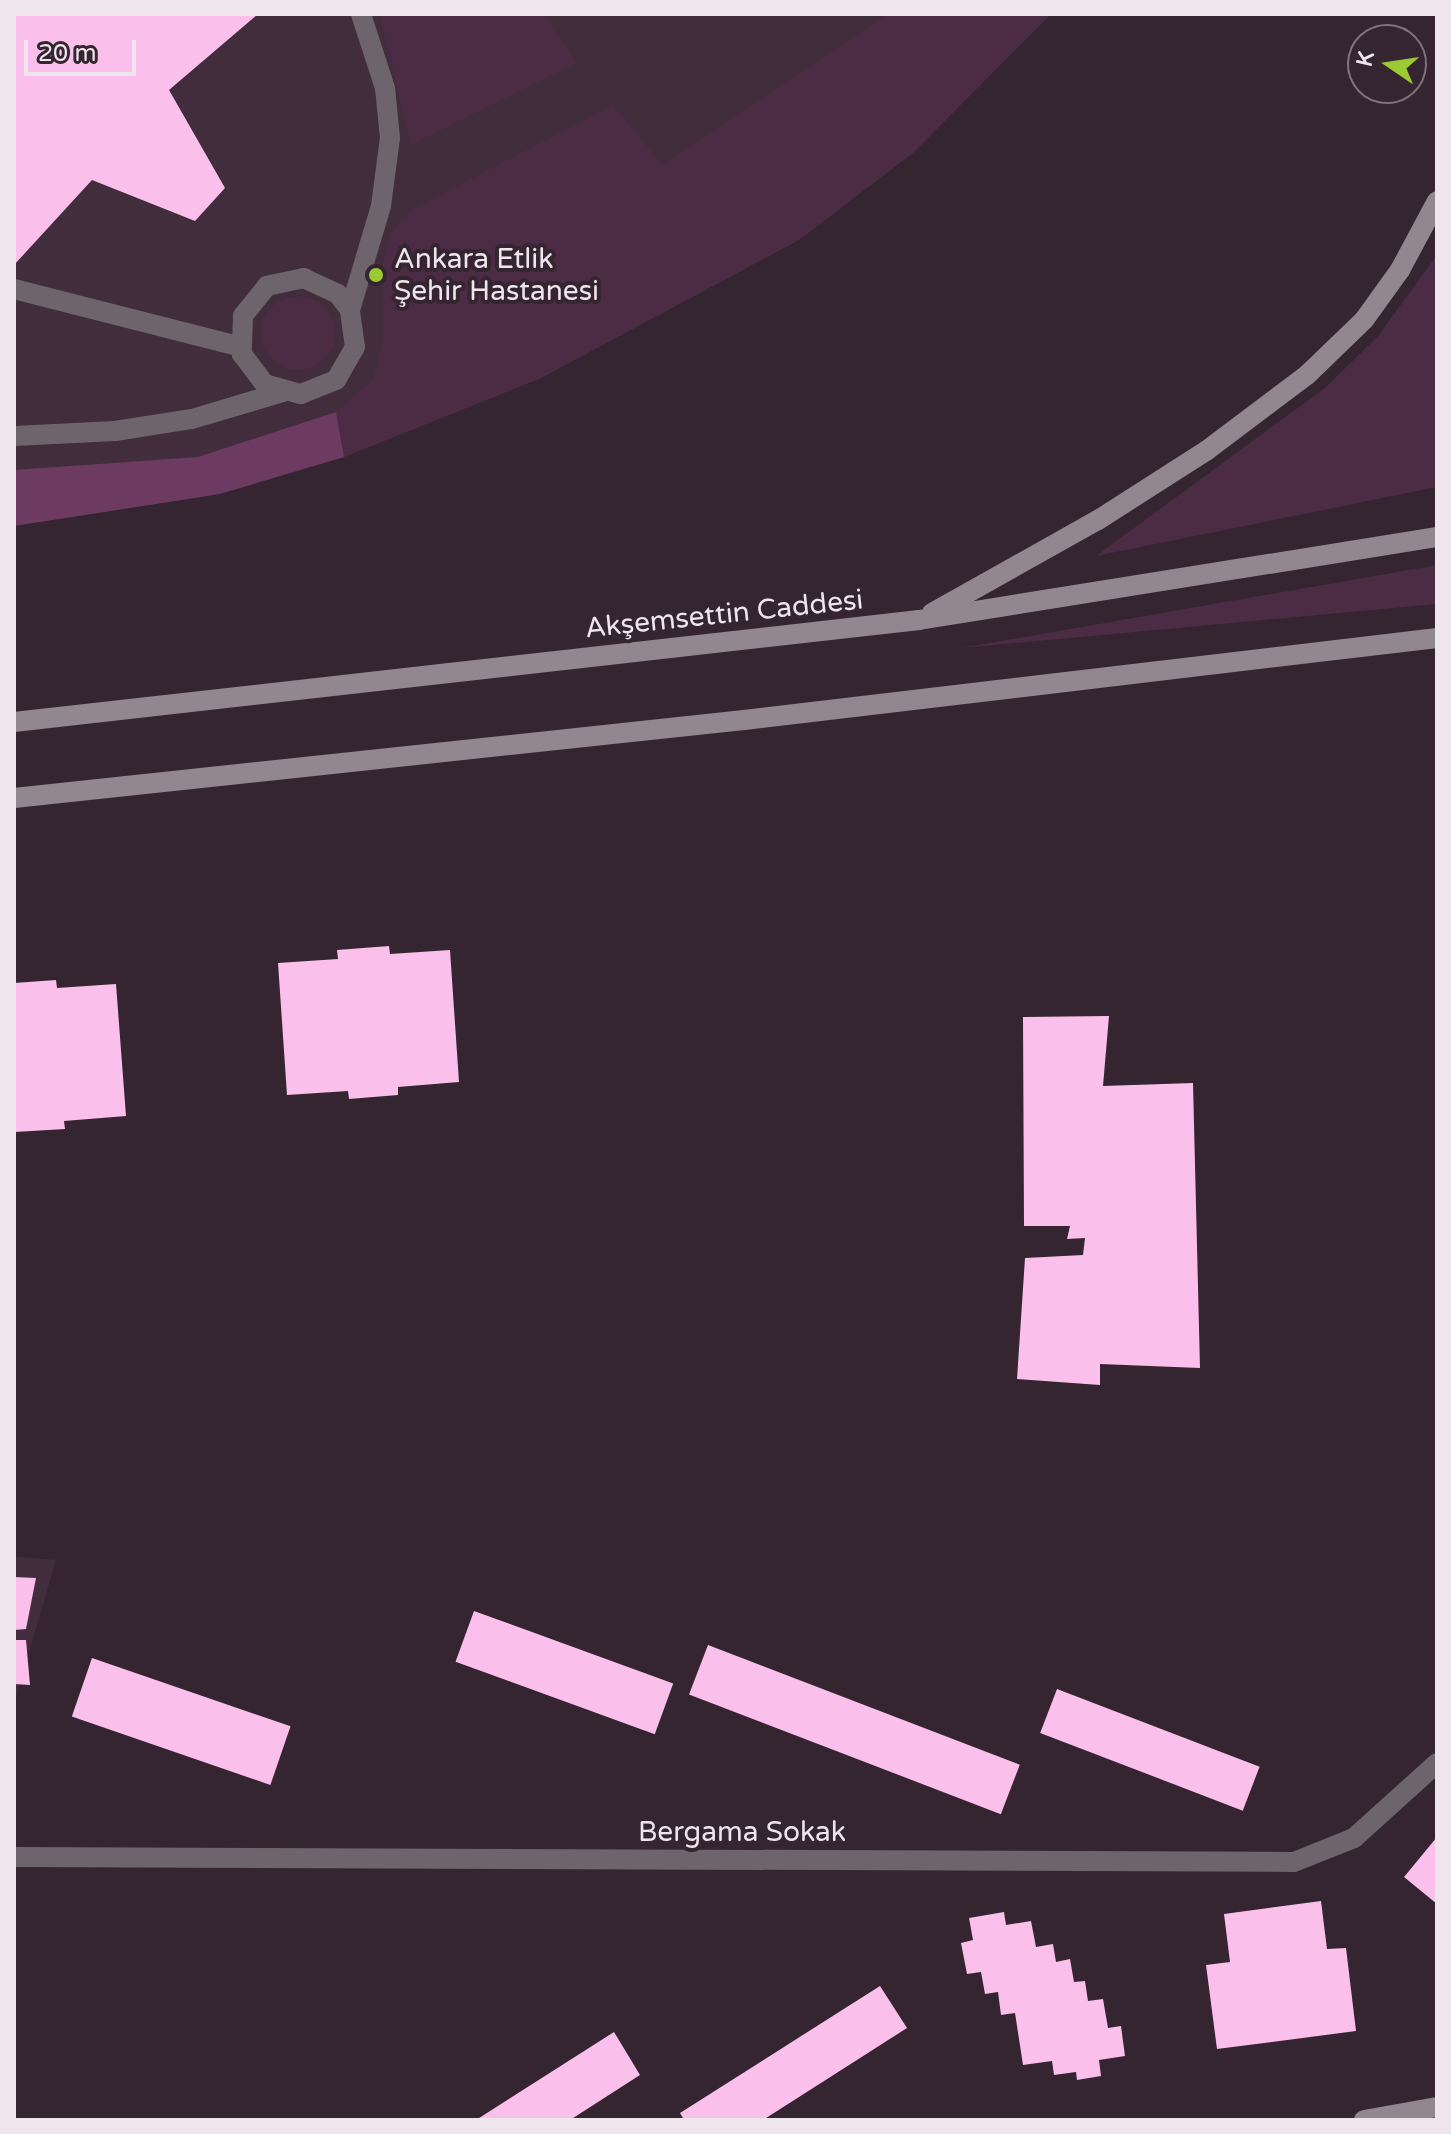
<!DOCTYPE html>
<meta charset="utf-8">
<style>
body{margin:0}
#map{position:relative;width:1451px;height:2134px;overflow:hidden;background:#342530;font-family:"Varela Round",sans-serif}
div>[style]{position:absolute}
.built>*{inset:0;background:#412d3c}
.green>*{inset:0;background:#4b2c44}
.round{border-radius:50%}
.forest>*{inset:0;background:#6d3b62}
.building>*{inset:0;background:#fbbfec;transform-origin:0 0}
.service>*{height:20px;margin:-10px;padding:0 10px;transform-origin:10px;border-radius:10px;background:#6d656b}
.minor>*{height:20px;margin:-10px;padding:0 10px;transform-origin:10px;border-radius:10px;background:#6d656b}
.secondary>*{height:20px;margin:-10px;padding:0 10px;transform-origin:10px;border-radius:10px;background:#92868f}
.dots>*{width:22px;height:22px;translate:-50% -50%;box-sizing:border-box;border:4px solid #342530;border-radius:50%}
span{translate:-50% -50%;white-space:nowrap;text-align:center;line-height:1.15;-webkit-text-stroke:8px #342530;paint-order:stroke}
.poi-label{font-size:28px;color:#efe5ec}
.left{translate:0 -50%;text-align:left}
.street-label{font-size:28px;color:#efe5ec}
.frame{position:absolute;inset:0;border:16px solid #efe5ec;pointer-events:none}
.north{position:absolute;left:1347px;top:24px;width:80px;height:80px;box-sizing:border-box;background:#342530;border:2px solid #7f727b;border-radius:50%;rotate:283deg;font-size:22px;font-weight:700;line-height:32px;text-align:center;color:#efe5ec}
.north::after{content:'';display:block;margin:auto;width:28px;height:36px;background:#9cca32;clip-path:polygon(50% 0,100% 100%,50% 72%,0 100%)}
.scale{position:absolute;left:24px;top:40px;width:112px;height:36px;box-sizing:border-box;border:4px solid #efe5ec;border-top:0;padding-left:10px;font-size:24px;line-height:28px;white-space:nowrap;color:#efe5ec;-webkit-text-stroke:6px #342530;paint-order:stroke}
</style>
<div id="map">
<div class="built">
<i style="clip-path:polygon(14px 14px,1051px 14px,913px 153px,799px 240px,541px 378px,344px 457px,220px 494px,14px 526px)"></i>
<i style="clip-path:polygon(14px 1556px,56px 1560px,14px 1704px)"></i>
</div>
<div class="green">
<i style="clip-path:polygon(379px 14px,543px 14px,577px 63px,411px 145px)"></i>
<i style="clip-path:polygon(889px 14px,1051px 14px,913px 153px,799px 240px,541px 378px,344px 457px,336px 412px,373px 379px,383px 338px,383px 263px,391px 232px,413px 209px,613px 105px,663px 165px)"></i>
<i style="clip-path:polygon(1437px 255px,1437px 487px,1096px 556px,1326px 387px,1378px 336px)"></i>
<i class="round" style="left:261px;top:296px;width:74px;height:74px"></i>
<i style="clip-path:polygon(1437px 565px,1437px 604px,961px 648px,1426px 567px)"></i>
</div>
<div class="forest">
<i style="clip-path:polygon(336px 412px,344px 457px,220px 494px,14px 526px,14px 470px,198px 457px)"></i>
</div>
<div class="building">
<i style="clip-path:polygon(14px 14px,258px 14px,169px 90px,225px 188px,195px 221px,92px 180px,14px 265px)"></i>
<i style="clip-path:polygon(389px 946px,390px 954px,450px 950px,459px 1082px,398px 1087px,398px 1095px,349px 1099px,348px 1091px,287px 1095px,278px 963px,338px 959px,337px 950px)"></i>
<i style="clip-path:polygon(56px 980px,57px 988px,116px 984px,126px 1116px,64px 1121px,65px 1129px,15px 1132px,14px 983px)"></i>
<i style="clip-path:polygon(1109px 1016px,1103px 1086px,1193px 1083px,1200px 1368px,1100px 1364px,1100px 1385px,1017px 1379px,1025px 1258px,1083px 1255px,1085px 1238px,1067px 1239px,1070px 1226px,1024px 1226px,1023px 1017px)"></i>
<i style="clip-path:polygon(14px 1577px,36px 1578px,26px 1629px,14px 1630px)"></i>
<i style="left:474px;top:1611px;width:212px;height:54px;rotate:20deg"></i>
<i style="clip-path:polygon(14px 1640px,26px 1640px,30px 1685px,14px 1684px)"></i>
<i style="left:708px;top:1645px;width:334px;height:53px;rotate:21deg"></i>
<i style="left:92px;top:1658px;width:210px;height:62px;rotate:19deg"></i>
<i style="left:1057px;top:1689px;width:217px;height:47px;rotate:21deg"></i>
<i style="clip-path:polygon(1437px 1837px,1437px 1904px,1404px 1877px)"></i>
<i style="clip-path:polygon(1321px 1901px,1327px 1949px,1346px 1948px,1356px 2031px,1217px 2049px,1206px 1965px,1230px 1962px,1224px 1914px)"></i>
<i style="clip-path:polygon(1004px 1912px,1006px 1925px,1031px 1921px,1036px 1947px,1053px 1944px,1056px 1962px,1070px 1959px,1074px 1982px,1085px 1981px,1088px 2001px,1103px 1999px,1108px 2028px,1121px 2026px,1125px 2056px,1099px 2060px,1101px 2076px,1077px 2080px,1076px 2072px,1054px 2075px,1052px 2061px,1023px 2065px,1015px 2013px,1001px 2015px,998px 1992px,985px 1994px,981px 1972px,967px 1974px,961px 1943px,973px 1940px,969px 1918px)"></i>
<i style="clip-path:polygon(880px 1986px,907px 2028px,763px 2120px,684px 2120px,680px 2113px)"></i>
<i style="clip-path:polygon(614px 2032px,640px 2075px,570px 2120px,476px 2120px)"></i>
</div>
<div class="service">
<i style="left:14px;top:289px;width:234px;rotate:14.3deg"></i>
<i style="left:350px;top:310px;width:20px;rotate:-127deg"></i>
<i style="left:338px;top:294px;width:38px;rotate:-155deg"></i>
<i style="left:304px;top:278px;width:38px;rotate:168deg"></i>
<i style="left:267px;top:286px;width:38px;rotate:129deg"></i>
<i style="left:243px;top:316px;width:38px;rotate:92deg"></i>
<i style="left:242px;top:354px;width:38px;rotate:53deg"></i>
<i style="left:265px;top:384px;width:37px;rotate:16deg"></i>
<i style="left:301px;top:394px;width:38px;rotate:-22deg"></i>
<i style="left:336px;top:380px;width:38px;rotate:-60deg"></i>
<i style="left:355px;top:347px;width:37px;rotate:-98deg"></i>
<i style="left:350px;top:310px;width:109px;rotate:-73.4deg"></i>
<i style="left:381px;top:206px;width:69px;rotate:-82.5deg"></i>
<i style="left:390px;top:138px;width:50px;rotate:-95.7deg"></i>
<i style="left:385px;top:88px;width:78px;rotate:-108deg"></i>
<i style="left:14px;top:436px;width:101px;rotate:-2.8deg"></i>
<i style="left:115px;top:431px;width:78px;rotate:-8.9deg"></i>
<i style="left:192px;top:419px;width:95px;rotate:-16.5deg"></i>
</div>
<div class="minor">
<i style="left:14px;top:1857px;width:1280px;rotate:0.22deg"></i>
<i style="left:1294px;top:1862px;width:65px;rotate:-21.8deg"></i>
<i style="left:1354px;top:1838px;width:112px;rotate:-42.1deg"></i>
</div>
<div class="secondary">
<i style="left:932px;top:613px;width:190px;rotate:-29.3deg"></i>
<i style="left:1098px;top:520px;width:128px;rotate:-32.6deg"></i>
<i style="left:1206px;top:451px;width:126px;rotate:-37deg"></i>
<i style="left:1307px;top:375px;width:79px;rotate:-44deg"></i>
<i style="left:1364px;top:320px;width:62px;rotate:-54.2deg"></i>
<i style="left:1400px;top:270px;width:78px;rotate:-61.8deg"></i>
<i style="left:14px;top:722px;width:911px;rotate:-6.43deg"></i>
<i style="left:919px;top:620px;width:525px;rotate:-9.1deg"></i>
<i style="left:14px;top:798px;width:734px;rotate:-6.1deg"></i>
<i style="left:744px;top:720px;width:698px;rotate:-6.75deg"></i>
<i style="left:1364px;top:2120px;width:74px;rotate:-10.1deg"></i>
</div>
<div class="dots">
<i style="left:376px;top:275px;background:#9cca32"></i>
</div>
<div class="poi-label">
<span class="left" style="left:394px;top:275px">Ankara Etlik<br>Şehir Hastanesi</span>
</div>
<div class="street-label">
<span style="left:724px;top:614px;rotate:-6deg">Akşemsettin Caddesi</span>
<span style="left:742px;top:1832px">Bergama Sokak</span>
</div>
<div class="frame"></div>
<div class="north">K</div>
<div class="scale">20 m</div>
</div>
